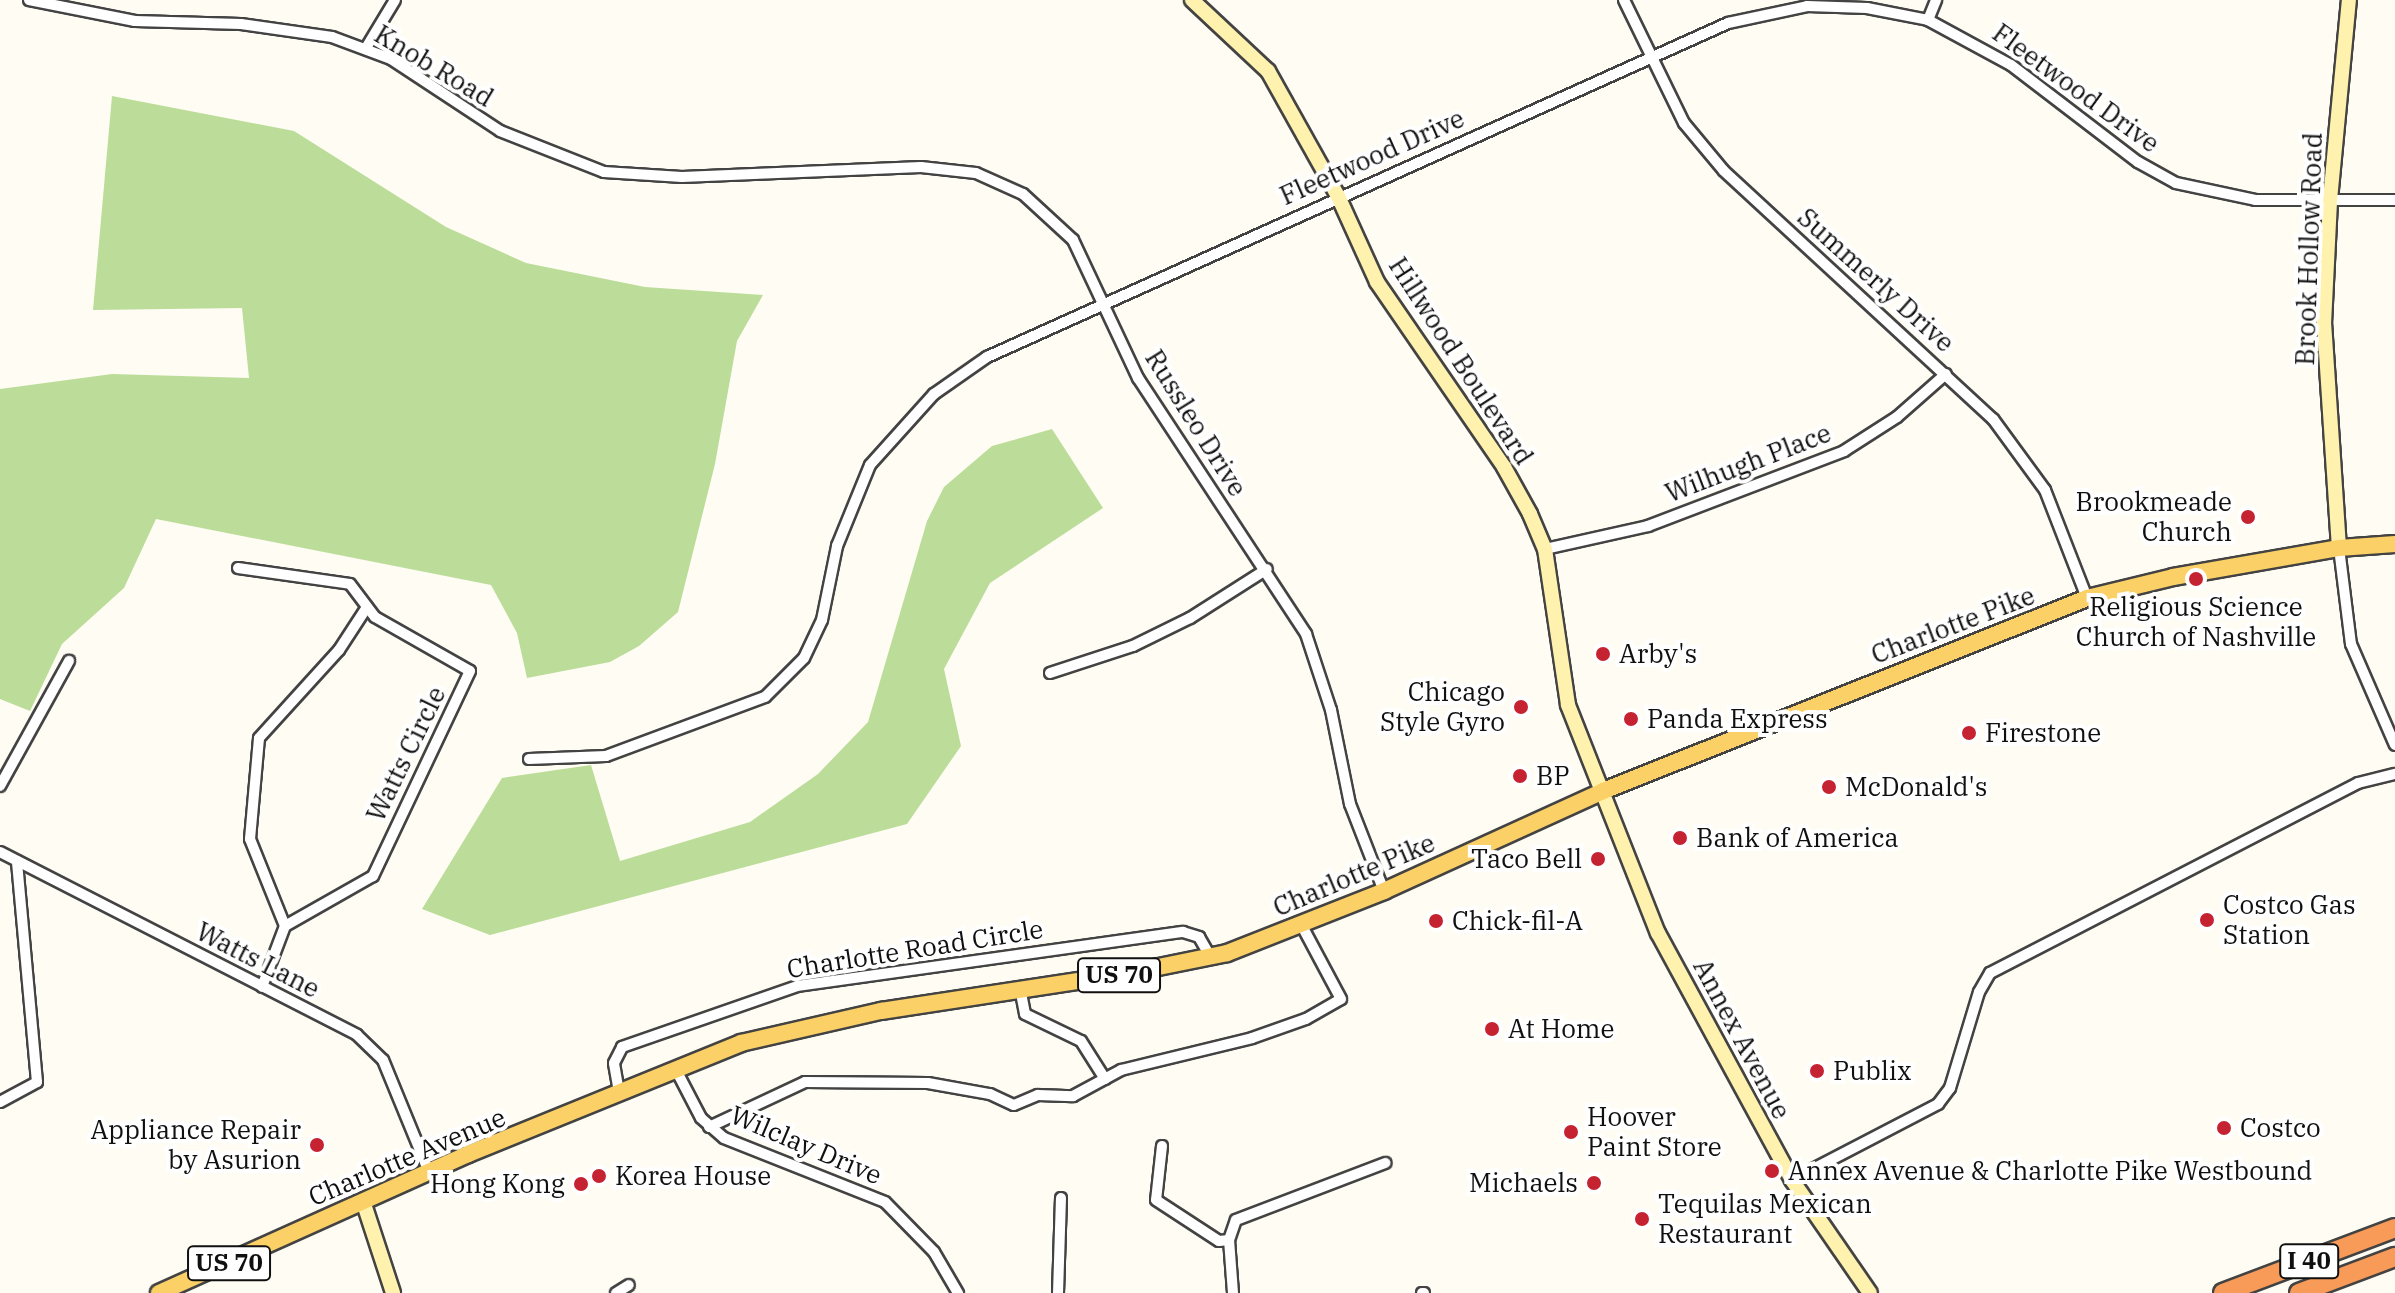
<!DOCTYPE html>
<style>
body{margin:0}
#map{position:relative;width:2395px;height:1293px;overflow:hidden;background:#fffcf3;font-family:"IBM Plex Serif",serif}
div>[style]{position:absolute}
.forest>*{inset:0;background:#bd9}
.roads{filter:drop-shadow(2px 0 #434343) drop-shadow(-2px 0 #434343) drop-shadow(0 2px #434343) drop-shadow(0 -2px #434343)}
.street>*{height:10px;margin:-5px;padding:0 5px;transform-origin:5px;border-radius:5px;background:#fff}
.secondary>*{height:14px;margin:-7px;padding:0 7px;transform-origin:7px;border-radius:7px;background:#fff2ae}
.primary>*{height:16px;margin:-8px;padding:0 8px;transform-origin:8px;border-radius:8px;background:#fbd167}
.highway>*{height:18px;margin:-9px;padding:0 9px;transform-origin:9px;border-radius:9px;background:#f89a58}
.dots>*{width:22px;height:22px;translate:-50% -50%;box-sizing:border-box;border:4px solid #fff;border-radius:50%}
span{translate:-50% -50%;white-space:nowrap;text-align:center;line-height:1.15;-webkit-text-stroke:8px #fff;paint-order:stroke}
.shield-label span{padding:2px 6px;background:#fff;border:2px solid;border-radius:6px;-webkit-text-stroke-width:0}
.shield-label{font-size:24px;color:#101010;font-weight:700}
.street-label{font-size:26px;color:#101010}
.poi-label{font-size:26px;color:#101010}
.right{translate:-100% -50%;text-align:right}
.left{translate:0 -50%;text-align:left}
</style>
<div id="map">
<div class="forest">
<i style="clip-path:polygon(112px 96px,294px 131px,446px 227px,526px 263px,645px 287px,763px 295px,737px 341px,715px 464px,678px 612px,639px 646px,610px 662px,527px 678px,517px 633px,491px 585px,156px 519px,124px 588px,62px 644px,30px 711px,0 699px,0 389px,112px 374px,249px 378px,242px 308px,93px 310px)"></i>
<i style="clip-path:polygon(1052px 429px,1103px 508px,990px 583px,944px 669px,961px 746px,907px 824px,490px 935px,422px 909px,502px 778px,591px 765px,620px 861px,750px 822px,818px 774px,868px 722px,927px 521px,944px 487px,992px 446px)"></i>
</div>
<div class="roads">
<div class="street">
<i style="left:29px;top:0;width:108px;rotate:11.2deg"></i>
<i style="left:135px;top:21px;width:106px;rotate:1.6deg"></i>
<i style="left:241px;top:24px;width:92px;rotate:8.1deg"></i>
<i style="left:332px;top:37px;width:63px;rotate:20.4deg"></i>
<i style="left:391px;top:59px;width:131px;rotate:33.4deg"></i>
<i style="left:500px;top:131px;width:112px;rotate:21.5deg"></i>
<i style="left:604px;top:172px;width:78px;rotate:3.7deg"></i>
<i style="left:682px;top:177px;width:239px;rotate:-2.4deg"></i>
<i style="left:921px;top:167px;width:55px;rotate:6.2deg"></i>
<i style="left:976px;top:173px;width:51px;rotate:24.1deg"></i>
<i style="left:1023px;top:194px;width:68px;rotate:42.6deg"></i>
<i style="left:1073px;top:240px;width:153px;rotate:64.8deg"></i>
<i style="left:1138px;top:378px;width:306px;rotate:56.7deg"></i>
<i style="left:1306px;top:634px;width:80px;rotate:71.8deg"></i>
<i style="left:1331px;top:710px;width:96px;rotate:78.6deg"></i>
<i style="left:1350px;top:804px;width:93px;rotate:68.7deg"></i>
<i style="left:1624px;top:0;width:137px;rotate:64deg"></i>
<i style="left:1684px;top:123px;width:62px;rotate:50.2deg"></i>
<i style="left:1724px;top:171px;width:366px;rotate:42.7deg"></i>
<i style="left:1993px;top:419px;width:88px;rotate:53.8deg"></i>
<i style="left:2045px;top:490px;width:116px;rotate:68.7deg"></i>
<i style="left:1928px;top:20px;width:22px;rotate:-68deg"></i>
<i style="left:366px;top:48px;width:56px;rotate:-58.9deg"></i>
<i style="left:2339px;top:548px;width:97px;rotate:82.9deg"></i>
<i style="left:2351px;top:644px;width:110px;rotate:66.5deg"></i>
<i style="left:1545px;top:549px;width:106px;rotate:-12.6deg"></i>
<i style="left:1648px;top:526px;width:210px;rotate:-20.9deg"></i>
<i style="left:1844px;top:451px;width:63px;rotate:-32.7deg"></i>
<i style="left:1897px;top:417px;width:65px;rotate:-41.3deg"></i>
<i style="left:238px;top:568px;width:113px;rotate:8.1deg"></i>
<i style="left:350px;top:584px;width:41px;rotate:52.9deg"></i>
<i style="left:375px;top:617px;width:109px;rotate:29.6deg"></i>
<i style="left:470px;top:671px;width:227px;rotate:115.3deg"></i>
<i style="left:373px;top:876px;width:101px;rotate:150.4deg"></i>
<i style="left:285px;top:926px;width:65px;rotate:110.7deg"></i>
<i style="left:1050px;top:673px;width:87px;rotate:-18deg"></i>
<i style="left:1133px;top:646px;width:64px;rotate:-26.2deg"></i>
<i style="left:1190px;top:618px;width:91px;rotate:-32.5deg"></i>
<i style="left:529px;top:759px;width:77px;rotate:-2.2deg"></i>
<i style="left:606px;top:756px;width:170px;rotate:-20.4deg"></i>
<i style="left:765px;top:697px;width:55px;rotate:-45deg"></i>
<i style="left:804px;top:658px;width:42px;rotate:-64.7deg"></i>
<i style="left:822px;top:620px;width:76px;rotate:-78.5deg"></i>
<i style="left:837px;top:546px;width:87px;rotate:-67.8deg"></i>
<i style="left:870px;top:465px;width:96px;rotate:-48deg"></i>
<i style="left:934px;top:394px;width:65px;rotate:-34.9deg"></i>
<i style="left:987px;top:357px;width:813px;rotate:-24.26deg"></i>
<i style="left:1728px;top:23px;width:81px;rotate:-12.1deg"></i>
<i style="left:1807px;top:6px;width:60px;rotate:1.9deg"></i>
<i style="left:1867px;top:8px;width:62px;rotate:11.1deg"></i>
<i style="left:1928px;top:20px;width:94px;rotate:28.5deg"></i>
<i style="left:2011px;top:65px;width:160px;rotate:37.4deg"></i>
<i style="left:2138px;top:162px;width:43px;rotate:28.9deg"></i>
<i style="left:2176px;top:183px;width:81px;rotate:12.1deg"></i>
<i style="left:2255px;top:200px;width:140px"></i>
<i style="left:0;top:786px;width:143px;rotate:-61.1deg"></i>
<i style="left:0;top:852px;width:401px;rotate:27.1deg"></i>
<i style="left:357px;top:1035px;width:36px;rotate:44deg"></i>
<i style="left:383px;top:1060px;width:121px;rotate:67.7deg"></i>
<i style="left:285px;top:926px;width:94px;rotate:-111.9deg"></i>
<i style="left:250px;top:839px;width:101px;rotate:-84.9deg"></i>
<i style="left:259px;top:738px;width:119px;rotate:-47.7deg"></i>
<i style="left:339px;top:650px;width:51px;rotate:-56.9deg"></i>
<i style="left:1020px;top:988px;width:26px;rotate:79deg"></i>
<i style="left:1025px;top:1014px;width:62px;rotate:25.7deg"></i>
<i style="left:1081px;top:1041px;width:45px;rotate:57.7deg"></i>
<i style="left:675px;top:1068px;width:56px;rotate:62.5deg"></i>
<i style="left:701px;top:1118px;width:30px;rotate:41deg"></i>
<i style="left:724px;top:1138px;width:173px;rotate:21.7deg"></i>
<i style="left:885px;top:1202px;width:70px;rotate:45.6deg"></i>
<i style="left:934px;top:1252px;width:48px;rotate:59.7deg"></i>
<i style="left:619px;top:1092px;width:29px;rotate:-100deg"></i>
<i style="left:614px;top:1063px;width:18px;rotate:-63deg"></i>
<i style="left:622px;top:1047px;width:185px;rotate:-19.2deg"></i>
<i style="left:797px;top:986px;width:390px;rotate:-8deg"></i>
<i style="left:1183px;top:932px;width:17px;rotate:17deg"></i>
<i style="left:1199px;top:937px;width:22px;rotate:60deg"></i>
<i style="left:0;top:1102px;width:42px;rotate:-28.4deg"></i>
<i style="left:37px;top:1082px;width:222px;rotate:-95.2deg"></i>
<i style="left:709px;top:1127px;width:106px;rotate:-25.1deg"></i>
<i style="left:805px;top:1082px;width:123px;rotate:0.5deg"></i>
<i style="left:928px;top:1083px;width:63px;rotate:10.1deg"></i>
<i style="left:990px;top:1094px;width:26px;rotate:25deg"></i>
<i style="left:1014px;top:1105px;width:26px;rotate:-23deg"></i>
<i style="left:1038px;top:1095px;width:35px;rotate:2deg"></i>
<i style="left:1073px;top:1096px;width:55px;rotate:-28.4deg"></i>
<i style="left:1121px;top:1070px;width:135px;rotate:-13.7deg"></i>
<i style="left:1252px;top:1038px;width:57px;rotate:-19.4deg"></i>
<i style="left:1306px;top:1019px;width:40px;rotate:-29.7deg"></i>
<i style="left:1341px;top:999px;width:85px;rotate:-118.1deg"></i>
<i style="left:1162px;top:1146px;width:54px;rotate:96.3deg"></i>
<i style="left:1156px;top:1200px;width:75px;rotate:33.1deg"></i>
<i style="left:1219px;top:1241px;width:10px;rotate:-6deg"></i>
<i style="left:1792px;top:1180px;width:165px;rotate:-27.5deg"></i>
<i style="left:1938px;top:1104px;width:20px;rotate:-53deg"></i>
<i style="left:1950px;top:1088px;width:100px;rotate:-73.2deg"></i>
<i style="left:1979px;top:992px;width:22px;rotate:-60deg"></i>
<i style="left:1990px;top:973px;width:414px;rotate:-27.3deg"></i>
<i style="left:2358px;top:783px;width:38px;rotate:-14deg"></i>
<i style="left:616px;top:1293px;width:15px;rotate:-32deg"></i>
<i style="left:1058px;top:1293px;width:95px;rotate:-88.2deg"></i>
<i style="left:1233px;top:1293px;width:53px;rotate:-94.3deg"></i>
<i style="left:1229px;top:1240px;width:21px;rotate:-71deg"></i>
<i style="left:1236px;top:1220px;width:160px;rotate:-20.9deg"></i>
<i style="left:1422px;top:1293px;width:2px"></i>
</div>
<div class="secondary">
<i style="left:1192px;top:0;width:104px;rotate:43.1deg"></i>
<i style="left:1268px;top:71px;width:143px;rotate:60.8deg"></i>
<i style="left:1338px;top:196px;width:94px;rotate:65.6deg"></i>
<i style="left:1377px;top:282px;width:224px;rotate:55.5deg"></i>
<i style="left:1504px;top:467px;width:54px;rotate:61deg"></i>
<i style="left:1530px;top:514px;width:38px;rotate:67deg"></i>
<i style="left:1545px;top:549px;width:158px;rotate:81.6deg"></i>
<i style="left:1568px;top:705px;width:245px;rotate:68.5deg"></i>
<i style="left:1658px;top:933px;width:281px;rotate:61.5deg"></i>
<i style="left:1792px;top:1180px;width:137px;rotate:55.4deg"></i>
<i style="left:2339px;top:548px;width:225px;rotate:-93.8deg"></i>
<i style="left:2324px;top:324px;width:124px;rotate:-87.2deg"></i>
<i style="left:2330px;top:200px;width:201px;rotate:-84.6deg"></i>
<i style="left:363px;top:1201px;width:97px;rotate:71.9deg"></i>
</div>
<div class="primary">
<i style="left:159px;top:1293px;width:339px;rotate:-24.2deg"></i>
<i style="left:468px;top:1154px;width:295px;rotate:-22.1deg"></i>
<i style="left:741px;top:1043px;width:144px;rotate:-12.9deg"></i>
<i style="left:881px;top:1011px;width:246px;rotate:-8.7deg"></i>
<i style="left:1124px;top:974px;width:105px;rotate:-11.5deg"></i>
<i style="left:1227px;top:953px;width:169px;rotate:-21.5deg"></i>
<i style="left:1384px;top:891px;width:241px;rotate:-24.5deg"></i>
<i style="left:1603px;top:791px;width:521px;rotate:-21.74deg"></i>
<i style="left:2087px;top:598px;width:89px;rotate:-13.7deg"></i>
<i style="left:2173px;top:577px;width:169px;rotate:-9.9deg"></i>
<i style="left:2339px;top:548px;width:56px;rotate:-4.1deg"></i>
</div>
<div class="highway">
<i style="left:2223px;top:1293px;width:184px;rotate:-20.7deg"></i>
<i style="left:2299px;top:1293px;width:103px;rotate:-20.6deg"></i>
</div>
</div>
<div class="dots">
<i style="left:2248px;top:517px;background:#c52332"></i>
<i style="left:2196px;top:579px;background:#c52332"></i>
<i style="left:1603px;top:654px;background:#c52332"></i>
<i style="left:1521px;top:707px;background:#c52332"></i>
<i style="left:1631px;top:719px;background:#c52332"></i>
<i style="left:1969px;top:733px;background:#c52332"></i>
<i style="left:1520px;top:776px;background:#c52332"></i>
<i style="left:1829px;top:787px;background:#c52332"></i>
<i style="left:1680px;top:838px;background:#c52332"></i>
<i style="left:1598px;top:859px;background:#c52332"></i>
<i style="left:2207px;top:920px;background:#c52332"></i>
<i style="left:1436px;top:921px;background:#c52332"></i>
<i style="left:1492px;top:1029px;background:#c52332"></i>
<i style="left:1817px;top:1071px;background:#c52332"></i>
<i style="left:2224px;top:1128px;background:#c52332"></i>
<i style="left:1571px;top:1132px;background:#c52332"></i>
<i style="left:317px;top:1145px;background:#c52332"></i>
<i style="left:1772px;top:1171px;background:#c52332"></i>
<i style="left:599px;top:1176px;background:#c52332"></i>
<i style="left:1594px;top:1183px;background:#c52332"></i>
<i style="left:581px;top:1184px;background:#c52332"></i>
<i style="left:1642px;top:1219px;background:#c52332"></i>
</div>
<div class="shield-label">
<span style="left:1119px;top:975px">US 70</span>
<span style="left:2309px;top:1261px">I 40</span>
<span style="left:229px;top:1263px">US 70</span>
</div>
<div class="street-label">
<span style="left:434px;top:66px;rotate:31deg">Knob Road</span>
<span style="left:2076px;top:88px;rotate:36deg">Fleetwood Drive</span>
<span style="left:1372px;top:157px;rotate:-24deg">Fleetwood Drive</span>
<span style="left:2309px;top:249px;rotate:-88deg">Brook Hollow Road</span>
<span style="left:1876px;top:280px;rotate:42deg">Summerly Drive</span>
<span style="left:1461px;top:361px;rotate:57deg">Hillwood Boulevard</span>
<span style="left:1196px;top:423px;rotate:58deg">Russleo Drive</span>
<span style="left:1748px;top:463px;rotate:-21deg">Wilhugh Place</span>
<span style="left:1953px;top:625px;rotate:-21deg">Charlotte Pike</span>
<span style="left:406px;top:754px;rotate:-64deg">Watts Circle</span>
<span style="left:1354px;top:875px;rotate:-23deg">Charlotte Pike</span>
<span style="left:915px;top:949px;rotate:-9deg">Charlotte Road Circle</span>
<span style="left:258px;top:960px;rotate:27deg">Watts Lane</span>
<span style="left:1742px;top:1039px;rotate:62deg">Annex Avenue</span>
<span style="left:806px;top:1145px;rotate:23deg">Wilclay Drive</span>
<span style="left:407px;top:1157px;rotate:-23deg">Charlotte Avenue</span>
</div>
<div class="poi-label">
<span class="right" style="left:2232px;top:517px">Brookmeade<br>Church</span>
<span style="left:2196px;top:622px">Religious Science<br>Church of Nashville</span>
<span class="left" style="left:1619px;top:654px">Arby's</span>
<span class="right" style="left:1505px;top:707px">Chicago<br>Style Gyro</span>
<span class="left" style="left:1647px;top:719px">Panda Express</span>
<span class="left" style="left:1985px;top:733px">Firestone</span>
<span class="left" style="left:1536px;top:776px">BP</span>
<span class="left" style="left:1845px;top:787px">McDonald's</span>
<span class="left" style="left:1696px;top:838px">Bank of America</span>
<span class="right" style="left:1582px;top:859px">Taco Bell</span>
<span class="left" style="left:2223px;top:920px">Costco Gas<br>Station</span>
<span class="left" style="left:1452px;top:921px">Chick-fil-A</span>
<span class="left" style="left:1508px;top:1029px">At Home</span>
<span class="left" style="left:1833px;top:1071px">Publix</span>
<span class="left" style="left:1587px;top:1132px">Hoover<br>Paint Store</span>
<span class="left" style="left:2240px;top:1128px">Costco</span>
<span class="right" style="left:301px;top:1145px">Appliance Repair<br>by Asurion</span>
<span class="left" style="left:1788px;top:1171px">Annex Avenue &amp; Charlotte Pike Westbound</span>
<span class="left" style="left:615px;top:1176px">Korea House</span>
<span class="right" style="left:1578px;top:1183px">Michaels</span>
<span class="right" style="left:565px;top:1184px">Hong Kong</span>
<span class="left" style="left:1658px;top:1219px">Tequilas Mexican<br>Restaurant</span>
</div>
</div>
